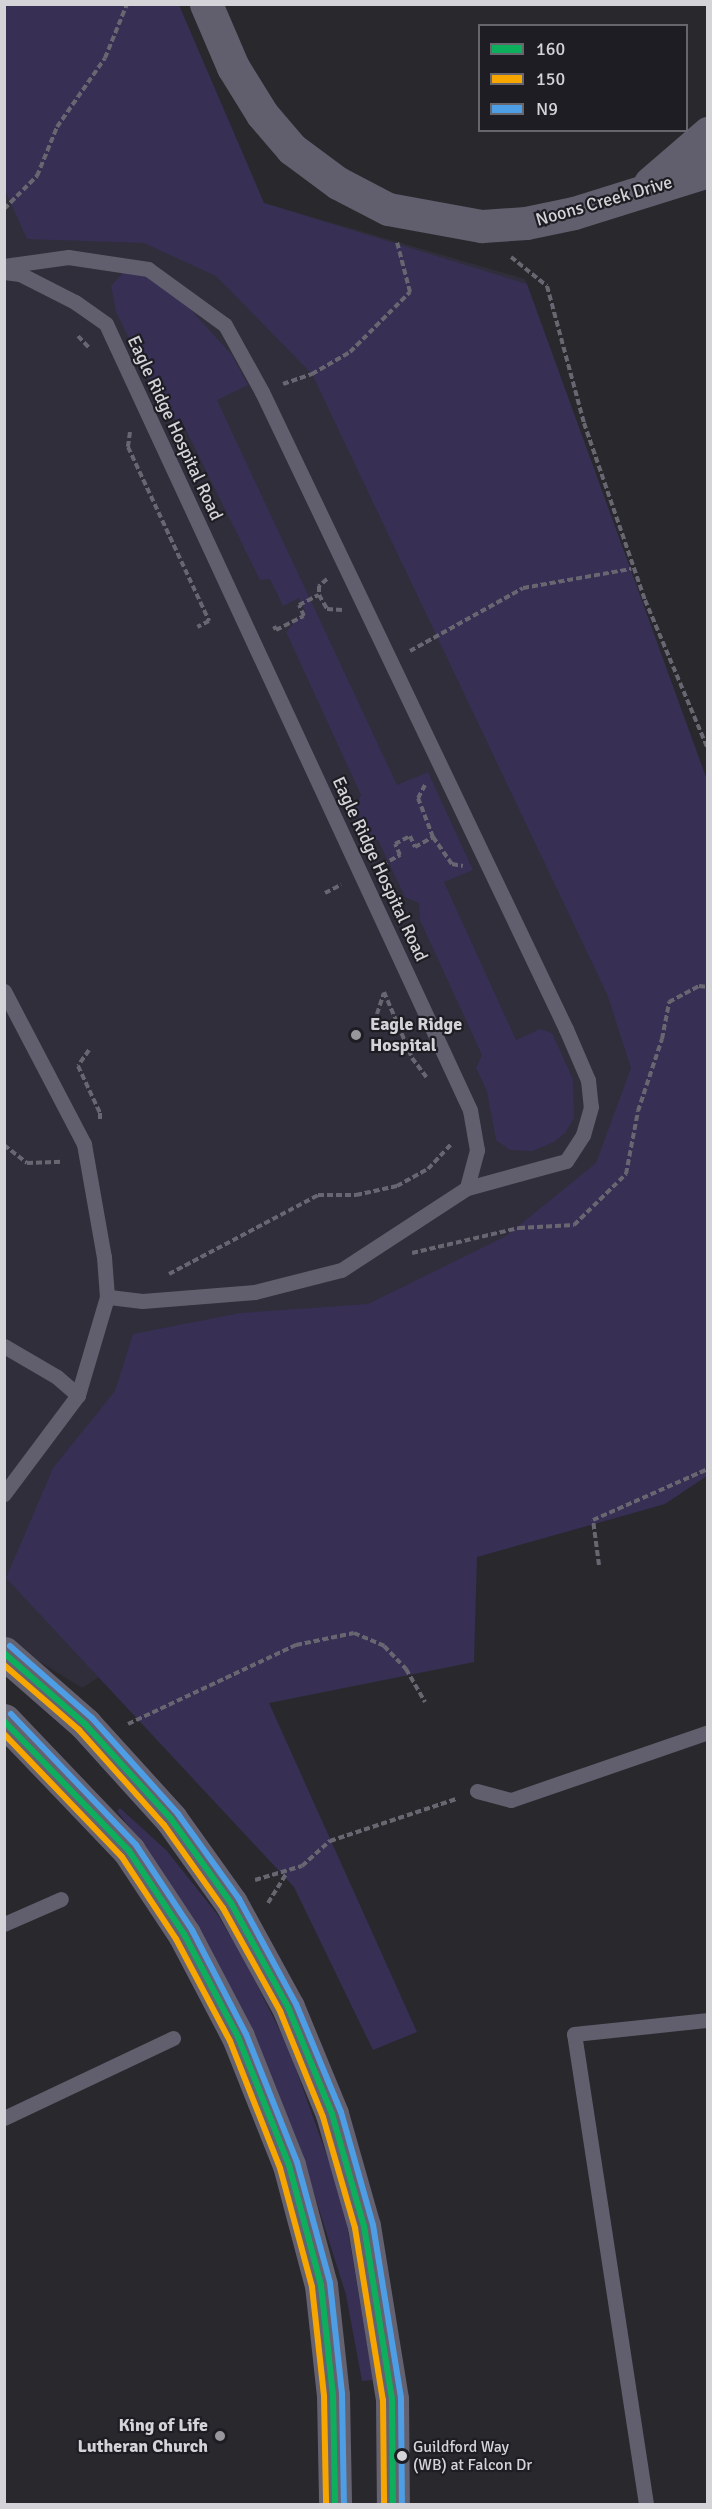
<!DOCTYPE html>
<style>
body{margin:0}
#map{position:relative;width:712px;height:2509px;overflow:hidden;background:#29282d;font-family:Signika,sans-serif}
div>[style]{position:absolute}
.built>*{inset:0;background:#302e3a}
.green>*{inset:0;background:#372f54}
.path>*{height:4px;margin-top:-2px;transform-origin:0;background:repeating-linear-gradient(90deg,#686670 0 6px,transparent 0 9px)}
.service>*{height:15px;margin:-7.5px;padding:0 7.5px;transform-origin:7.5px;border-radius:7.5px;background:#615f6d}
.tertiary>*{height:33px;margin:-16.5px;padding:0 16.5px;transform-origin:16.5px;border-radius:16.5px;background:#615f6d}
.secondary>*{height:33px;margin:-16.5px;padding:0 16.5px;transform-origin:16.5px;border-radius:16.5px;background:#646170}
.bus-1>*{height:6px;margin:-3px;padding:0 3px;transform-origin:3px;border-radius:3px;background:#0daf5c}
.bus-2>*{height:6px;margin:-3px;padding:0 3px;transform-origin:3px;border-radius:3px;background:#f7a600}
.bus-3>*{height:6px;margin:-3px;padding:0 3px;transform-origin:3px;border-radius:3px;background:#4d9ee5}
.dots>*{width:16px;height:16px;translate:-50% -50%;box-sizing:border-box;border:3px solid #1e1d24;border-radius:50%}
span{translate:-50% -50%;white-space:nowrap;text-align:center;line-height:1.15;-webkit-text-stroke:4.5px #1e1d24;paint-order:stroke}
.bus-label{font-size:16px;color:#d4d4d8}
.left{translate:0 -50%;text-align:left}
.street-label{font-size:18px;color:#d4d4d8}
.poi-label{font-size:18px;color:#d4d4d8;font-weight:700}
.right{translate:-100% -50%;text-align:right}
.frame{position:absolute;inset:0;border:6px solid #d4d4d8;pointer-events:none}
.legend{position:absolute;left:478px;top:24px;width:210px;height:108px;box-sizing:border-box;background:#1e1d24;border:2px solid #67666c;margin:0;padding:8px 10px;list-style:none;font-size:18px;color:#d4d4d8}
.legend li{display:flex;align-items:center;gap:12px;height:30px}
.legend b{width:30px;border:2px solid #67666c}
</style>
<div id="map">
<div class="built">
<i style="clip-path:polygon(4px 5px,178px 5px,264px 203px,525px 279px,707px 780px,707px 1290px,82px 1688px,4px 1639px)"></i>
</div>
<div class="green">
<i style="clip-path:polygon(4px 5px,179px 5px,264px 203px,527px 284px,707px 780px,707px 1476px,665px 1504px,477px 1557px,474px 1662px,269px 1703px,417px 2032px,373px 2050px,294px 1887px,6px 1578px,53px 1468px,115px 1391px,133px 1334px,240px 1313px,368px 1304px,506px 1236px,596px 1163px,631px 1068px,607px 994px,312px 374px,216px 276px,144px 243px,27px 239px,5px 190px)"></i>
<i style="clip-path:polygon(124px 272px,151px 276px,182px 300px,232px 355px,248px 385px,217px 400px,397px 785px,428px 772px,473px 870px,444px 882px,516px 1040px,540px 1029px,552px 1033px,573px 1079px,574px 1118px,565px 1133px,554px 1142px,532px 1151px,510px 1150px,496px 1140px,487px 1091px,476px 1068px,482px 1055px,420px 920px,419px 903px,405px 897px,378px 840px,371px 842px,355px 809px,361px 795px,286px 632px,305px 611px,299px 598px,283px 606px,270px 579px,260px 580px,182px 422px,168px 417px,116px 312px,111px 286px)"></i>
<i style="clip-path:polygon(120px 1808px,167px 1851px,217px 1914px,243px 1957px,288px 2047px,343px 2201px,373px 2380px,362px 2381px,346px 2295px,300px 2149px,267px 2066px,140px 1841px,117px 1811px)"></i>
</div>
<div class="path">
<i style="left:4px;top:209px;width:47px;rotate:-45deg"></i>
<i style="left:37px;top:176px;width:53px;rotate:-67.8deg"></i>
<i style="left:57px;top:127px;width:84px;rotate:-55.2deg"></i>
<i style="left:105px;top:58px;width:58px;rotate:-67.8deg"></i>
<i style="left:511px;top:257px;width:46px;rotate:38.9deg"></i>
<i style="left:547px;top:286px;width:142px;rotate:74.9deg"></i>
<i style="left:584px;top:423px;width:187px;rotate:71deg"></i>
<i style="left:645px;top:600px;width:162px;rotate:67.1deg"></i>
<i style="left:78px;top:336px;width:16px;rotate:47deg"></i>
<i style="left:283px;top:384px;width:31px;rotate:-19deg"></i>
<i style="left:312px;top:374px;width:44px;rotate:-30.1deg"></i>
<i style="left:350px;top:352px;width:85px;rotate:-45deg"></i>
<i style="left:410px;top:292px;width:52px;rotate:-104.6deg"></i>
<i style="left:130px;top:432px;width:15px;rotate:98deg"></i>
<i style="left:128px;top:447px;width:192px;rotate:65deg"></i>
<i style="left:209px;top:621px;width:13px;rotate:153deg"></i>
<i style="left:327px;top:579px;width:11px;rotate:139deg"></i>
<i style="left:319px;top:586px;width:9px;rotate:90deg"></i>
<i style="left:319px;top:595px;width:16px;rotate:60deg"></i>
<i style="left:327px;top:609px;width:15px;rotate:4deg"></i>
<i style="left:274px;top:626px;width:4px;rotate:63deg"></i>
<i style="left:276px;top:630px;width:31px;rotate:-27deg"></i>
<i style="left:304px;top:616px;width:12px;rotate:-114deg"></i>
<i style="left:299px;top:605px;width:22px;rotate:-27deg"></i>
<i style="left:410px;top:651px;width:129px;rotate:-29.1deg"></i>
<i style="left:523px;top:588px;width:110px;rotate:-10deg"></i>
<i style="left:425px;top:785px;width:15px;rotate:118deg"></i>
<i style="left:418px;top:798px;width:42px;rotate:69deg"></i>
<i style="left:433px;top:837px;width:33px;rotate:55deg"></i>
<i style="left:452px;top:864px;width:11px;rotate:10deg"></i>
<i style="left:382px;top:865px;width:21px;rotate:-29deg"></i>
<i style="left:400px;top:855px;width:12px;rotate:-114deg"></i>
<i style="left:395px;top:844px;width:17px;rotate:-28deg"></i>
<i style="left:410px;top:836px;width:12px;rotate:66deg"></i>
<i style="left:415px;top:847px;width:21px;rotate:-29deg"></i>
<i style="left:325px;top:893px;width:18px;rotate:-27deg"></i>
<i style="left:384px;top:992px;width:72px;rotate:67deg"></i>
<i style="left:412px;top:1058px;width:25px;rotate:53deg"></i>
<i style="left:377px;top:1014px;width:22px;rotate:-72deg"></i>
<i style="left:89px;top:1050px;width:19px;rotate:125deg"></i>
<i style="left:78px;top:1066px;width:52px;rotate:64.9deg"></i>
<i style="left:100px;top:1113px;width:8px;rotate:90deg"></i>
<i style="left:4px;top:1145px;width:29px;rotate:38deg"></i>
<i style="left:27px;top:1163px;width:36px;rotate:-2deg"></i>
<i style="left:412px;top:1253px;width:110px;rotate:-13.2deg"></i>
<i style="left:519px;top:1228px;width:55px;rotate:-3.1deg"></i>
<i style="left:574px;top:1225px;width:73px;rotate:-44.4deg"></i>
<i style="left:626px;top:1174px;width:64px;rotate:-79.2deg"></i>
<i style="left:638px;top:1111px;width:76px;rotate:-71.6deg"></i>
<i style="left:662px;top:1039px;width:38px;rotate:-79deg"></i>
<i style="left:669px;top:1002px;width:34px;rotate:-28deg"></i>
<i style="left:699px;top:986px;width:9px;rotate:6deg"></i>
<i style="left:169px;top:1274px;width:169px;rotate:-27.9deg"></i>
<i style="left:318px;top:1195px;width:38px"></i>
<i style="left:356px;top:1195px;width:42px;rotate:-12.4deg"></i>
<i style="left:397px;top:1186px;width:35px;rotate:-29deg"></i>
<i style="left:428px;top:1169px;width:35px;rotate:-47deg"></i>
<i style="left:599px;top:1565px;width:45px;rotate:-97.6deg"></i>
<i style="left:593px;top:1520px;width:126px;rotate:-23.9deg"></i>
<i style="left:128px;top:1724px;width:186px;rotate:-25.2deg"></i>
<i style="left:296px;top:1645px;width:59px;rotate:-11.7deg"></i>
<i style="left:354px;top:1633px;width:33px;rotate:23deg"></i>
<i style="left:384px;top:1646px;width:32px;rotate:46deg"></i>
<i style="left:406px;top:1669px;width:38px;rotate:60deg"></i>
<i style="left:255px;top:1880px;width:49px;rotate:-16.6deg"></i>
<i style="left:302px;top:1866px;width:38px;rotate:-42deg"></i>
<i style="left:330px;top:1841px;width:133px;rotate:-18.4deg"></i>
<i style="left:268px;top:1903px;width:34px;rotate:-58deg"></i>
</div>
<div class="service">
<i style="left:4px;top:266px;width:65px;rotate:-8deg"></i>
<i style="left:68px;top:257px;width:81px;rotate:8.5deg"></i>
<i style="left:148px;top:269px;width:95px;rotate:36deg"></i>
<i style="left:225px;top:325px;width:77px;rotate:61.1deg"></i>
<i style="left:262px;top:392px;width:706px;rotate:64.49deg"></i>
<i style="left:566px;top:1029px;width:56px;rotate:66.7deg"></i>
<i style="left:588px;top:1080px;width:27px;rotate:84deg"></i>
<i style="left:591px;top:1107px;width:29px;rotate:106deg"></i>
<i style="left:583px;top:1135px;width:31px;rotate:123deg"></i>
<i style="left:566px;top:1161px;width:103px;rotate:164.7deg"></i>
<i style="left:467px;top:1188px;width:150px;rotate:146.9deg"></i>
<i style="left:341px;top:1270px;width:89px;rotate:165.7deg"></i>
<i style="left:255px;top:1292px;width:113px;rotate:175.4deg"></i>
<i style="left:142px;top:1301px;width:35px;rotate:-173deg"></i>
<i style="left:107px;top:1297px;width:102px;rotate:106.5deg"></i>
<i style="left:78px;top:1395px;width:124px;rotate:126.8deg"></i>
<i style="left:4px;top:272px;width:16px;rotate:7deg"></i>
<i style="left:20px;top:274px;width:62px;rotate:27deg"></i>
<i style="left:75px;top:302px;width:38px;rotate:35deg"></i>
<i style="left:106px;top:324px;width:866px;rotate:65.15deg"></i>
<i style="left:470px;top:1110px;width:41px;rotate:80.1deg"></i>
<i style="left:477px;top:1150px;width:39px;rotate:105deg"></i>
<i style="left:4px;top:991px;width:173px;rotate:62.4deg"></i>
<i style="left:84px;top:1144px;width:115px;rotate:80deg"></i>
<i style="left:104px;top:1257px;width:40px;rotate:85.7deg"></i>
<i style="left:4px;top:1346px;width:61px;rotate:30.3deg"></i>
<i style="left:57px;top:1377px;width:28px;rotate:41deg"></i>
<i style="left:477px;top:1791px;width:35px;rotate:15deg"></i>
<i style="left:511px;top:1800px;width:208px;rotate:-19deg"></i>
<i style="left:4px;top:1924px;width:62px;rotate:-23.7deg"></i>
<i style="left:4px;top:2118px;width:187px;rotate:-25.3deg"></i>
<i style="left:646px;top:2504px;width:475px;rotate:-98.7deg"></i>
<i style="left:574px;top:2034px;width:135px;rotate:-6deg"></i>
</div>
<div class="tertiary">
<i style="left:206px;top:4px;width:69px;rotate:66.8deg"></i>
<i style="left:233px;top:67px;width:55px;rotate:58.3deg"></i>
<i style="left:262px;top:114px;width:46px;rotate:49.4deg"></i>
<i style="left:292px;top:149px;width:57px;rotate:36.5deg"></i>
<i style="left:338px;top:183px;width:56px;rotate:27.5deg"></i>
<i style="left:388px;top:209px;width:96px;rotate:10.3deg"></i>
<i style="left:482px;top:226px;width:44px;rotate:-3.9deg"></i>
<i style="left:526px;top:223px;width:49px;rotate:-11.8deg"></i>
<i style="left:574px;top:213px;width:140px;rotate:-17.4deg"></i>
<i style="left:650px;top:183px;width:77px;rotate:-40.8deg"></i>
</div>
<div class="secondary">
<i style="left:4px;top:1653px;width:108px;rotate:41.2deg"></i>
<i style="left:85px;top:1724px;width:128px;rotate:47.8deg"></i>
<i style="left:171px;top:1819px;width:103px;rotate:54.5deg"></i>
<i style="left:231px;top:1903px;width:119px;rotate:61.3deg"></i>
<i style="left:288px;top:2007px;width:116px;rotate:67.6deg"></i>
<i style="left:332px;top:2114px;width:116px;rotate:74.1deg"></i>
<i style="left:364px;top:2226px;width:175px;rotate:80.8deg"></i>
<i style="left:392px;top:2399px;width:105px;rotate:89.5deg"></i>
<i style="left:4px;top:1720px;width:181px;rotate:46.3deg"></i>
<i style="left:129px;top:1851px;width:100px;rotate:56.5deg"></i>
<i style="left:184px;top:1934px;width:116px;rotate:62.3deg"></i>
<i style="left:238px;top:2037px;width:138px;rotate:68.3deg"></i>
<i style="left:289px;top:2165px;width:124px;rotate:75.1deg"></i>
<i style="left:321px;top:2285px;width:111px;rotate:83.8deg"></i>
<i style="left:333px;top:2395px;width:109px;rotate:88.9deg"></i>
</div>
<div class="bus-1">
<i style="left:4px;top:1653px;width:108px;rotate:41.2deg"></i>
<i style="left:85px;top:1724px;width:128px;rotate:47.8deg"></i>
<i style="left:171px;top:1819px;width:103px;rotate:54.5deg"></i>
<i style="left:231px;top:1903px;width:119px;rotate:61.3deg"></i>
<i style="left:288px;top:2007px;width:116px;rotate:67.6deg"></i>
<i style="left:332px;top:2114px;width:116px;rotate:74.1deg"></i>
<i style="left:364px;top:2226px;width:175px;rotate:80.8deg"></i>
<i style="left:392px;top:2399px;width:105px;rotate:89.5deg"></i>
<i style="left:4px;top:1721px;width:180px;rotate:46.1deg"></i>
<i style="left:129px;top:1851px;width:100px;rotate:56.5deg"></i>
<i style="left:184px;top:1934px;width:116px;rotate:62.3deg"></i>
<i style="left:238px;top:2037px;width:138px;rotate:68.3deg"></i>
<i style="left:289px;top:2165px;width:124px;rotate:75.1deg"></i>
<i style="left:321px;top:2285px;width:111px;rotate:83.8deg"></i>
<i style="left:333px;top:2395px;width:109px;rotate:88.9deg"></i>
</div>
<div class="bus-2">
<i style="left:4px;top:1665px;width:99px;rotate:40.9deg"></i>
<i style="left:79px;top:1730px;width:127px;rotate:48.2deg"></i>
<i style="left:164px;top:1825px;width:102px;rotate:54.6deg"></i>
<i style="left:223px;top:1908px;width:118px;rotate:61deg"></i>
<i style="left:280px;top:2011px;width:114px;rotate:67.9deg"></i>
<i style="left:323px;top:2117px;width:116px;rotate:73.9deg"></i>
<i style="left:355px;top:2228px;width:174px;rotate:80.8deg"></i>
<i style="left:383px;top:2400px;width:104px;rotate:89.4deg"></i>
<i style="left:4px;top:1734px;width:170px;rotate:46.2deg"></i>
<i style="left:122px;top:1857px;width:98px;rotate:56.6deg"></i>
<i style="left:176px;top:1939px;width:115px;rotate:62.1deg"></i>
<i style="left:230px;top:2041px;width:136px;rotate:68.5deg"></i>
<i style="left:280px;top:2168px;width:123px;rotate:74.9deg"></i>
<i style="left:312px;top:2287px;width:110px;rotate:83.7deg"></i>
<i style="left:324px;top:2396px;width:108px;rotate:88.9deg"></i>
</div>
<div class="bus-3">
<i style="left:10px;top:1646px;width:109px;rotate:41.3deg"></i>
<i style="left:92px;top:1718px;width:129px;rotate:48.1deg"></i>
<i style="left:178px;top:1814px;width:105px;rotate:54.3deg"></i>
<i style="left:239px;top:1899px;width:119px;rotate:61.5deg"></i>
<i style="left:296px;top:2004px;width:117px;rotate:67.4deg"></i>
<i style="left:341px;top:2112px;width:117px;rotate:74.2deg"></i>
<i style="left:373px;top:2225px;width:175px;rotate:80.8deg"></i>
<i style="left:401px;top:2398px;width:106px;rotate:89.5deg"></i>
<i style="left:11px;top:1714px;width:181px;rotate:46.3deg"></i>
<i style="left:136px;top:1845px;width:102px;rotate:56.6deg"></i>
<i style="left:192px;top:1930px;width:117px;rotate:62.6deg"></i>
<i style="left:246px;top:2034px;width:138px;rotate:68.3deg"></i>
<i style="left:297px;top:2162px;width:125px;rotate:74.7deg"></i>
<i style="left:330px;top:2283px;width:112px;rotate:83.8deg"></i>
<i style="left:342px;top:2394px;width:110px;rotate:89deg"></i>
</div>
<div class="dots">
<i style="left:356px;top:1035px;background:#98989c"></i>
<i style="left:220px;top:2436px;background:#98989c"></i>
<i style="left:402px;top:2456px;background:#d4d4d8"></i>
</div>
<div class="bus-label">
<span class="left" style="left:413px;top:2456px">Guildford Way<br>(WB) at Falcon Dr</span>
</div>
<div class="street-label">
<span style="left:604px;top:201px;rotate:-16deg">Noons Creek Drive</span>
<span style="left:175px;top:428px;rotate:65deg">Eagle Ridge Hospital Road</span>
<span style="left:380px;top:869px;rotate:65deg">Eagle Ridge Hospital Road</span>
</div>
<div class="poi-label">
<span class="left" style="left:370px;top:1035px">Eagle Ridge<br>Hospital</span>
<span class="right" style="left:208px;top:2436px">King of Life<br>Lutheran Church</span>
</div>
<div class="frame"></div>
<ul class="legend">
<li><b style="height:8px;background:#0daf5c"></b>160</li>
<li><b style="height:8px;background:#f7a600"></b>150</li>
<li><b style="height:8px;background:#4d9ee5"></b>N9</li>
</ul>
</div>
